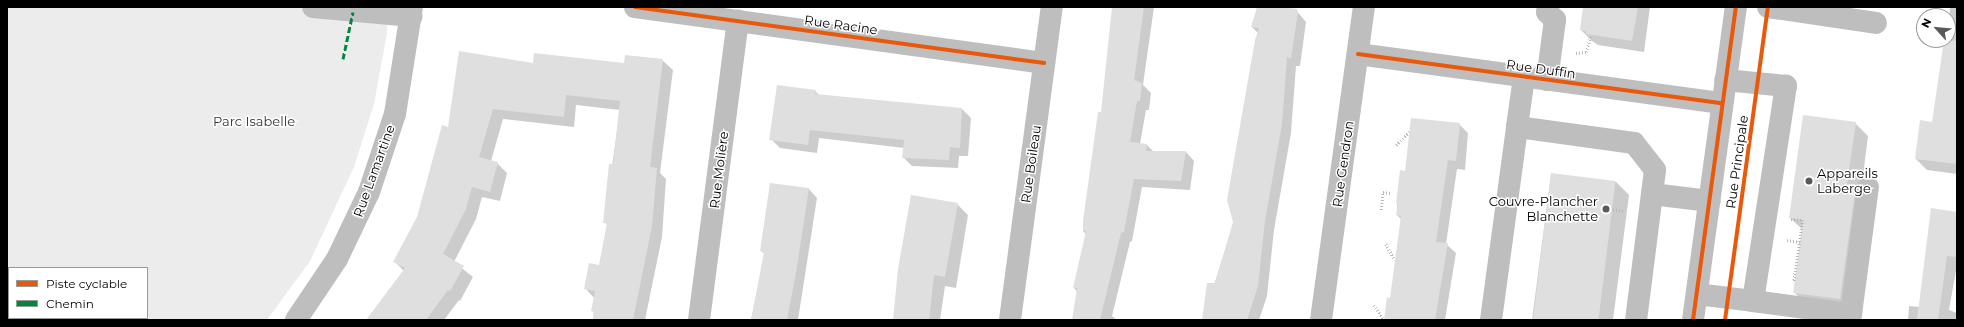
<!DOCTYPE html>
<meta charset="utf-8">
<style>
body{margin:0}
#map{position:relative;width:1964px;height:327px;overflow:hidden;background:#fff;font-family:Montserrat,sans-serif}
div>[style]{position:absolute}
.green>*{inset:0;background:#ececec}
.shadow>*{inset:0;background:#0003}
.building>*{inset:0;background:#dfdfdf;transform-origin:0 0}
.path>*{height:2.5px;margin-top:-1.25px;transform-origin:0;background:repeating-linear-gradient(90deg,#b9b9b9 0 1px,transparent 0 3px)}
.minor>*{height:22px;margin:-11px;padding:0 11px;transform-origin:11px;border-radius:11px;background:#bebebe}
.quiet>*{height:3px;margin-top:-1.5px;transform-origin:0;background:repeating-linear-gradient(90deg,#00873e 0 6px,transparent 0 9px)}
.cycleway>*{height:4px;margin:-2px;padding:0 2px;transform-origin:2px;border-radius:2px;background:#e8590c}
.dots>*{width:11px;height:11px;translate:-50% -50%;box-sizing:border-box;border:2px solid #fff;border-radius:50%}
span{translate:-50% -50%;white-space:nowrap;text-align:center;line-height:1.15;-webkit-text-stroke:3px #fff;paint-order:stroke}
.street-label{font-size:13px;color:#000}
.park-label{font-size:13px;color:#333}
.poi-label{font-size:13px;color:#000}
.left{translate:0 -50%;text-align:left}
.right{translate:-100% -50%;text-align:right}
.frame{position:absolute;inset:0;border:8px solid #000;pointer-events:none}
.legend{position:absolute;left:8px;top:267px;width:140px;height:52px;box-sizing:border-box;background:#fff;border:1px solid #999;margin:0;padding:5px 7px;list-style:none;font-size:12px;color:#000}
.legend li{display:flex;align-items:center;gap:8px;height:20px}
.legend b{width:20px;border:1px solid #999}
.north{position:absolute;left:1916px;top:8px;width:40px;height:40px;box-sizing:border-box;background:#fff;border:1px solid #999;border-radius:50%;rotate:297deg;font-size:11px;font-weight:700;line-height:16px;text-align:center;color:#000}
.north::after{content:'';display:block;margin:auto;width:14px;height:18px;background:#595959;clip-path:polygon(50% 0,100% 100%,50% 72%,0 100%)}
</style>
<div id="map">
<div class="green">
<i style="clip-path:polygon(evenodd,7px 7px,388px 7px,387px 33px,374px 104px,354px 167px,310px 261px,267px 320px,7px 320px,7px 7px,9px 268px,147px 268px,147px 318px,9px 318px,9px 268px)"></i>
</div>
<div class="shadow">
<i style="clip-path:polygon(1113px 7px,1154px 7px,1143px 85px,1151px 93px,1149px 110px,1146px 110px,1140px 144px,1147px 145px,1154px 152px,1186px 152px,1194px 161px,1190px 190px,1142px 187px,1132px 241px,1130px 242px,1112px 316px,1117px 320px,1073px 320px,1077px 291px,1074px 288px,1086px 234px,1083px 231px,1099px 113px,1102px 113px)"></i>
<i style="clip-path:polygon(1259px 7px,1296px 10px,1306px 22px,1300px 66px,1296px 66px,1291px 133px,1274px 230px,1267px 296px,1259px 320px,1203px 320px,1234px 222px,1258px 33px,1252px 27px)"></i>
<i style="clip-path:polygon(1584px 7px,1650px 7px,1644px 52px,1598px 45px,1592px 41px,1581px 30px)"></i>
<i style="clip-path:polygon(1950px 7px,1957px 7px,1957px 174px,1927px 170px,1916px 159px,1933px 123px,1945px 40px,1948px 40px)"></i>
<i style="clip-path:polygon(662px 60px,673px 70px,660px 173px,666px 179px,662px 237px,645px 320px,593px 320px,595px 299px,585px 288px,600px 266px,608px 225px,604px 222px,620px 110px,576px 105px,574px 127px,503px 119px,491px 161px,497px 163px,507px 173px,500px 201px,482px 197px,476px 219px,454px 262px,473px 277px,460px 301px,459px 300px,444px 320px,367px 320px,404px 271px,395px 262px,418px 217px,449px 128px,534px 64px,625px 64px)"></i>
<i style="clip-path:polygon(815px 91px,819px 95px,962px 109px,971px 118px,968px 156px,959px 156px,958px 168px,912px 166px,903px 157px,904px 148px,819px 138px,817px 153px,780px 148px,771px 139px)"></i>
<i style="clip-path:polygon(1855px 123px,1868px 136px,1861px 192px,1853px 312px,1807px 305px,1794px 292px,1803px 230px,1790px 218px)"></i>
<i style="clip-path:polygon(1459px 124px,1468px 133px,1465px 170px,1457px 169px,1446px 244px,1456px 253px,1445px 320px,1385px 320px,1391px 299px,1401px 219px,1397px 215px,1397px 203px,1406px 172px)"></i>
<i style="clip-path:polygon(1551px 174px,1616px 182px,1629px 195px,1613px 320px,1532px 320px)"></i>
<i style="clip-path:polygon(808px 188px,817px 198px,798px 320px,751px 320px,765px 254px,761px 251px)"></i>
<i style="clip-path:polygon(957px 204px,968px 215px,956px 288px,945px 286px,940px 320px,894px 320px)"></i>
<i style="clip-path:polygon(1957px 213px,1957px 265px,1949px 310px,1957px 313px,1957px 320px,1908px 320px,1909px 306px,1920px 307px)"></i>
</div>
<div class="building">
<i style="clip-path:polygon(1112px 7px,1144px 7px,1134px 80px,1142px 83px,1140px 101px,1137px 101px,1130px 142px,1147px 144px,1146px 151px,1186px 151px,1181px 181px,1134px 179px,1124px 232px,1121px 233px,1100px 320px,1072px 320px,1077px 288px,1073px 288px,1086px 231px,1083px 231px,1083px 221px,1098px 112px,1101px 112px)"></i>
<i style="clip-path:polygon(1257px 7px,1281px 7px,1297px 9px,1298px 12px,1291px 58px,1287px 57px,1282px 124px,1265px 221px,1258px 286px,1247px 320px,1202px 320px,1207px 283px,1215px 283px,1233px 222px,1227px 200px,1255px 40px,1259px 28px,1251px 27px)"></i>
<i style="clip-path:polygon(1583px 7px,1638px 7px,1632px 41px,1586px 34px,1586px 31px,1580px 30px)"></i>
<i style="clip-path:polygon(1944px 40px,1957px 41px,1957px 164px,1915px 159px,1920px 120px,1932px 122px)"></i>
<i style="clip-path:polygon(459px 51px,533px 63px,534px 53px,624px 63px,625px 55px,663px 59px,650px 167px,657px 168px,652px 226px,633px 320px,593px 320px,594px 312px,591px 311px,595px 291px,584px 289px,589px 263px,599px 265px,607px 223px,603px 223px,609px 164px,613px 164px,620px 101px,566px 95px,564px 117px,493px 109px,479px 157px,498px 162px,490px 192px,472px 187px,466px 209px,443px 254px,464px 266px,450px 291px,448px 290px,426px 320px,366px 320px,405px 268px,393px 262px,417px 217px,442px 125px,448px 127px)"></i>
<i style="clip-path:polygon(777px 85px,816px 90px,815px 94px,962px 108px,960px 148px,950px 147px,949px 160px,902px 158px,904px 140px,810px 130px,808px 145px,769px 140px)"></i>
<i style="clip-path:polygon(1803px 115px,1856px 122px,1847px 184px,1856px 185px,1840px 299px,1793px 293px,1803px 220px,1789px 218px)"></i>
<i style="clip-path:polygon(1411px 118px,1460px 123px,1456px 161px,1448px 160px,1436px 242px,1448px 243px,1435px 320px,1384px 320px,1387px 297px,1390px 298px,1401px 216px,1396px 215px,1398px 204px,1396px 203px,1400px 170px,1405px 171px)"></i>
<i style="left:1551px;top:173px;width:65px;height:148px;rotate:7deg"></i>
<i style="clip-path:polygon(770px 183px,809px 188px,797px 267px,787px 320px,751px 320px,764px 252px,760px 251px)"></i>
<i style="clip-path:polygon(911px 195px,958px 203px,945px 277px,934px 275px,929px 320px,893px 320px,898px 269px)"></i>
<i style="clip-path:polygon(1931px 208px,1957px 212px,1957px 257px,1947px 256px,1938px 320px,1917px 320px)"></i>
</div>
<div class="path">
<i style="left:1576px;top:53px;width:10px;rotate:-6deg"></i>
<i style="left:1586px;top:52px;width:18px;rotate:-74deg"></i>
<i style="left:1396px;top:145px;width:20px;rotate:-45deg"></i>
<i style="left:1613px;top:209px;width:11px;rotate:10deg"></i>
<i style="left:1381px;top:210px;width:18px;rotate:-84deg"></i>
<i style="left:1383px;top:192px;width:8px;rotate:7deg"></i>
<i style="left:1791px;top:219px;width:12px;rotate:5deg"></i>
<i style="left:1803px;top:220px;width:63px;rotate:98.3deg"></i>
<i style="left:1787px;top:240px;width:13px;rotate:9deg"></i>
<i style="left:1386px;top:244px;width:18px;rotate:61deg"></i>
<i style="left:1374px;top:305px;width:18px;rotate:56deg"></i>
</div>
<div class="minor">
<i style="left:313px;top:7px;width:99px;rotate:5.2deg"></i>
<i style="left:635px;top:7px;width:413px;rotate:7.8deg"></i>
<i style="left:1768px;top:7px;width:109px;rotate:8.4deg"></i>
<i style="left:1358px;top:54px;width:367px;rotate:7.7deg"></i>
<i style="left:1524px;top:77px;width:50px;rotate:98deg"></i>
<i style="left:1517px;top:127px;width:118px;rotate:7.8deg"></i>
<i style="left:1634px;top:143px;width:34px;rotate:52deg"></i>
<i style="left:1655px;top:170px;width:151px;rotate:97.2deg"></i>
<i style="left:1547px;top:80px;width:61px;rotate:-82.4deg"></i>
<i style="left:1555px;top:20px;width:11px;rotate:-135deg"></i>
<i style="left:1547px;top:12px;width:5px;rotate:-79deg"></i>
<i style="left:1652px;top:194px;width:58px;rotate:6.9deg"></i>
<i style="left:1697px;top:294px;width:56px;rotate:7.1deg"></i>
<i style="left:1753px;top:301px;width:218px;rotate:-81.3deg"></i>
<i style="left:1786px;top:86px;width:61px;rotate:-174.4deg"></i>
<i style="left:1753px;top:301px;width:99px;rotate:7.6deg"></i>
<i style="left:1851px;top:314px;width:128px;rotate:-82.4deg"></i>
<i style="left:296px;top:320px;width:73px;rotate:-56.1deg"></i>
<i style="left:337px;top:259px;width:74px;rotate:-64.5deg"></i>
<i style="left:369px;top:192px;width:82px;rotate:-71.6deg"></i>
<i style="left:395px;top:114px;width:108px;rotate:-81deg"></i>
<i style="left:699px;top:320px;width:302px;rotate:-82.6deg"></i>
<i style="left:1010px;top:320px;width:316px;rotate:-82.4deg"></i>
<i style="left:1321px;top:320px;width:316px;rotate:-82.2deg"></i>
<i style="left:1491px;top:320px;width:195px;rotate:-82.3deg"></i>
<i style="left:1693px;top:320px;width:316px;rotate:-82.2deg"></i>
</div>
<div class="quiet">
<i style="left:343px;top:59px;width:48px;rotate:-78deg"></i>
</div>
<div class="cycleway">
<i style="left:635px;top:7px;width:413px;rotate:7.8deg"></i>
<i style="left:1358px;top:54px;width:367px;rotate:7.7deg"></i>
<i style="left:1693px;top:320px;width:316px;rotate:-82.2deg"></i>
<i style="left:1725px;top:320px;width:316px;rotate:-82.2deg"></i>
</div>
<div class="dots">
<i style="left:1809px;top:181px;background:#595959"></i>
<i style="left:1606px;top:209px;background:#595959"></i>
</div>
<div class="street-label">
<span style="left:841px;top:25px;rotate:8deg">Rue Racine</span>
<span style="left:1541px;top:69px;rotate:8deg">Rue Duffin</span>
<span style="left:1737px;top:162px;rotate:-82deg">Rue Principale</span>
<span style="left:1031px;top:164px;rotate:-82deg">Rue Boileau</span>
<span style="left:1343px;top:164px;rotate:-82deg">Rue Gendron</span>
<span style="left:719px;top:170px;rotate:-83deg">Rue Molière</span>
<span style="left:374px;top:171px;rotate:-70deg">Rue Lamartine</span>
</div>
<div class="park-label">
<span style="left:254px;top:121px">Parc Isabelle</span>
</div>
<div class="poi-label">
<span class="left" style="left:1817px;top:181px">Appareils<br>Laberge</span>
<span class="right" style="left:1598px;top:209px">Couvre-Plancher<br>Blanchette</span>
</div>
<div class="frame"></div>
<ul class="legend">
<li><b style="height:5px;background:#e8590c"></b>Piste cyclable</li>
<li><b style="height:5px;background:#00873e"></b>Chemin</li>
</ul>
<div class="north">N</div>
</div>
